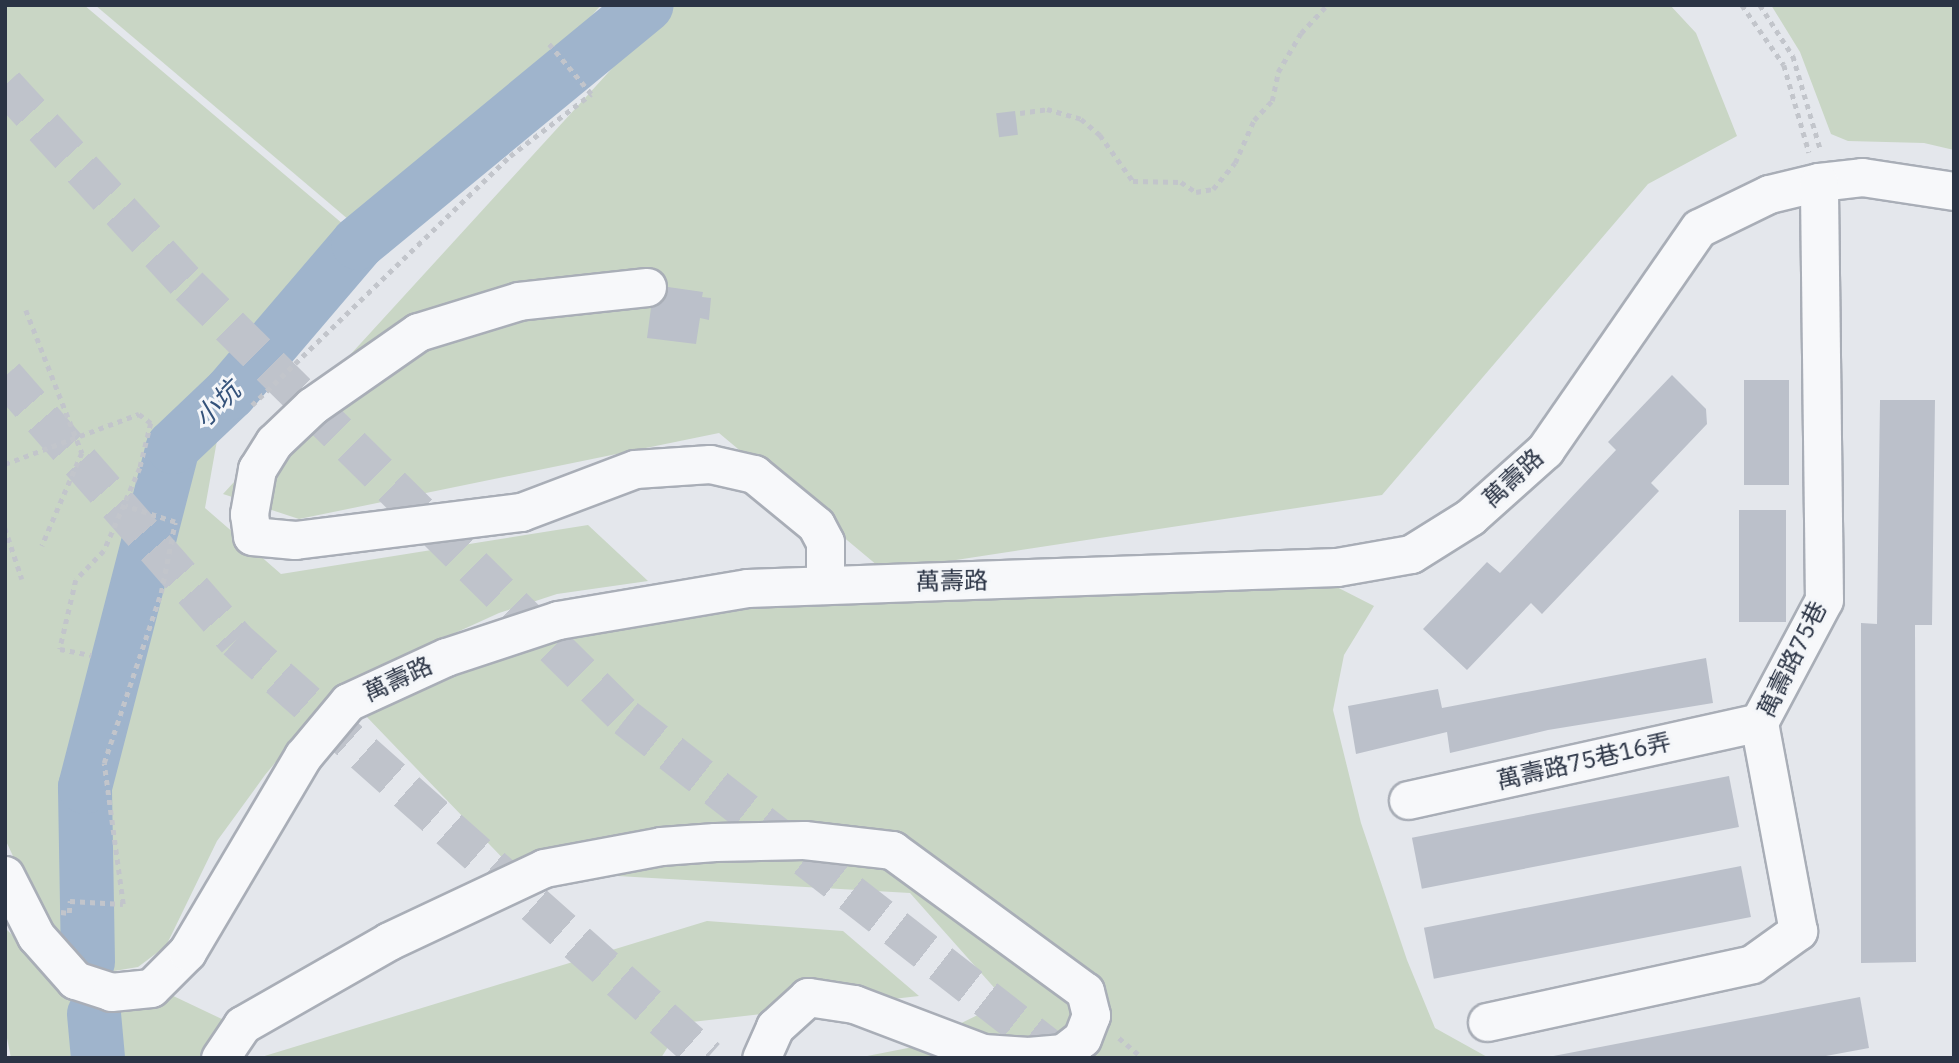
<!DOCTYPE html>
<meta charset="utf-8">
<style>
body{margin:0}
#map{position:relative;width:1959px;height:1063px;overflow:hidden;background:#e4e7ec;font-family:"IBM Plex Sans","Noto Sans TC",sans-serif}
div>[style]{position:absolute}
.green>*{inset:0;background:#c9d6c5}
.river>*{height:54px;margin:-27px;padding:0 27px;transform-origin:27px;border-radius:27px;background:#9fb4cc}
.building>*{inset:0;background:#bbc0ca;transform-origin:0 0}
.highway-tunnel>*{height:38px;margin-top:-19px;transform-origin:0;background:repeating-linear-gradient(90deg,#bfc3cb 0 38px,transparent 0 57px)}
.path>*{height:4.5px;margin-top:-2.25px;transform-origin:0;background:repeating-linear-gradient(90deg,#c2c5cb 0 5px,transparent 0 10px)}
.roads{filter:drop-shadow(2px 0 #a9aeb7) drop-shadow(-2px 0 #a9aeb7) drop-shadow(0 2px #a9aeb7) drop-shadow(0 -2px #a9aeb7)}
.minor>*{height:37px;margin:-18.5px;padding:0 18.5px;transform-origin:18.5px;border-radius:18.5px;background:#f7f8fa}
span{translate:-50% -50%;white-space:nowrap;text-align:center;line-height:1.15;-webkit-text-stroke:6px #f4f6f9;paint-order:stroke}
.street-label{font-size:24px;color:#2b3445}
.water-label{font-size:26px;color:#34527a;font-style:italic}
.frame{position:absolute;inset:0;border:7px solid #2b3445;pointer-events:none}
</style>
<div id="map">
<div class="green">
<i style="clip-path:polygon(5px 5px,84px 5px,382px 257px,221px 418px,205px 508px,281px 574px,588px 525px,648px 581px,557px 594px,499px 613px,365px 674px,313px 717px,265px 775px,217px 841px,166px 946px,138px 967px,114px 971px,74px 958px,41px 916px,5px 839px)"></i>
<i style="clip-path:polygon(95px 5px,601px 5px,388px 253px)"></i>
<i style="clip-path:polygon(670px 5px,1670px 5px,1696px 33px,1737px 136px,1648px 184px,1382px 495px,884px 571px,719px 433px,299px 519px,223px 494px)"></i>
<i style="clip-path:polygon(1771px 5px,1954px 5px,1954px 150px,1924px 143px,1848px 141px,1831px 134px,1800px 52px)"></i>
<i style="clip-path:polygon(1323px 580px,1374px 606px,1344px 655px,1333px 710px,1361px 823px,1407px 960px,1435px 1028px,1489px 1058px,857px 1058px,913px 1047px,1006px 1001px,910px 893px,514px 870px,364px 714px,525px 638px,713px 605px)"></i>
<i style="clip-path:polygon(707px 921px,843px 931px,919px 996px,683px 1023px,661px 1058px,258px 1058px)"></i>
<i style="clip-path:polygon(5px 928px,82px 1003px,123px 1005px,167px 993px,245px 1030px,202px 1058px,11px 1058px,5px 1028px)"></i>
</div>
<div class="river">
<i style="left:88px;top:962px;width:175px;rotate:-91deg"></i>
<i style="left:85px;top:787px;width:351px;rotate:-75.5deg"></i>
<i style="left:173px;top:447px;width:79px;rotate:-43.5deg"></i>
<i style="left:230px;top:393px;width:197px;rotate:-49.5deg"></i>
<i style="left:358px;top:243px;width:374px;rotate:-39.5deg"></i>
<i style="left:94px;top:1014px;width:44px;rotate:84.8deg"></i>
</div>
<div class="building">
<i style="left:1015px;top:111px;width:24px;height:19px;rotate:83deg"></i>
<i style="clip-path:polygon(654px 285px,703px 292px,702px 297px,711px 298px,709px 320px,700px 318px,696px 344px,647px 338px)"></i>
<i style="clip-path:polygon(1672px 375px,1706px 409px,1707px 424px,1651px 483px,1659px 491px,1542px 614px,1531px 603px,1467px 670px,1423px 629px,1487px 562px,1500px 573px,1616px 450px,1608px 442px)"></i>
<i style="left:1744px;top:380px;width:45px;height:105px"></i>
<i style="clip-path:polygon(1880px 400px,1935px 400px,1932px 625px,1915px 625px,1916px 962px,1861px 963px,1861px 623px,1877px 624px)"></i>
<i style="left:1739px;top:510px;width:47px;height:112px"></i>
<i style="clip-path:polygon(1706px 658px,1713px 703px,1548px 730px,1450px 753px,1447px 732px,1356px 754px,1348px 706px,1438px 689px,1442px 708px)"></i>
<i style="left:1729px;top:776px;width:52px;height:323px;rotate:79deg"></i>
<i style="left:1741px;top:866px;width:52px;height:323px;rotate:79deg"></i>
<i style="clip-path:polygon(1860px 997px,1869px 1048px,1815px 1058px,1543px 1058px)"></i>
</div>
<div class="highway-tunnel">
<i style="left:5px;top:85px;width:273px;rotate:47.5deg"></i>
<i style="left:189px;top:286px;width:614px;rotate:44.67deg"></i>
<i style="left:626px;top:718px;width:553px;rotate:37.95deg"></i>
<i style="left:5px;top:376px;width:351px;rotate:48.8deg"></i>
<i style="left:236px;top:640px;width:630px;rotate:41.59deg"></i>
</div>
<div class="path">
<i style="left:1742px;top:5px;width:73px;rotate:55deg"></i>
<i style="left:1784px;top:65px;width:91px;rotate:74deg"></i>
<i style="left:1760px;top:5px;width:61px;rotate:57.1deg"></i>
<i style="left:1793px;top:56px;width:96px;rotate:73.6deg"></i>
<i style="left:1020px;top:113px;width:27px;rotate:-8deg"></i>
<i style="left:1047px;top:109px;width:35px;rotate:16deg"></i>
<i style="left:1081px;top:119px;width:25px;rotate:40deg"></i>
<i style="left:1100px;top:135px;width:57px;rotate:54.3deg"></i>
<i style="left:1133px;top:181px;width:48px;rotate:1.2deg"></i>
<i style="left:1181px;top:182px;width:18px;rotate:34deg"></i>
<i style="left:1196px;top:192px;width:17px;rotate:-10deg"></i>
<i style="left:1213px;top:189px;width:34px;rotate:-50deg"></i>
<i style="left:1235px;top:163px;width:47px;rotate:-66.2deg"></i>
<i style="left:1254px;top:120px;width:26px;rotate:-47deg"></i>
<i style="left:1272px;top:101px;width:30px;rotate:-78deg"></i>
<i style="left:1278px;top:72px;width:45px;rotate:-59.5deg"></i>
<i style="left:1301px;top:33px;width:38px;rotate:-47deg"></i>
<i style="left:26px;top:310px;width:154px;rotate:68.6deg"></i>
<i style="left:82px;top:453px;width:101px;rotate:113.3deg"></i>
<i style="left:252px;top:405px;width:359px;rotate:-44deg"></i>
<i style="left:510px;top:156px;width:102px;rotate:-37.4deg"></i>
<i style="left:591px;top:94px;width:68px;rotate:-130.2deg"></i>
<i style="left:5px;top:464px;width:143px;rotate:-20.5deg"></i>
<i style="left:139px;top:414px;width:15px;rotate:37deg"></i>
<i style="left:151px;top:423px;width:46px;rotate:103.7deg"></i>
<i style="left:140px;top:468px;width:90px;rotate:113.4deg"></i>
<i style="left:104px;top:551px;width:40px;rotate:134deg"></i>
<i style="left:76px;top:580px;width:71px;rotate:103.1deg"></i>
<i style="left:60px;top:649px;width:32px;rotate:11deg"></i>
<i style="left:5px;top:528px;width:54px;rotate:71.6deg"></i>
<i style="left:61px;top:912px;width:8px;rotate:7deg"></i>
<i style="left:69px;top:913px;width:12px;rotate:-85deg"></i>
<i style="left:70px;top:901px;width:53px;rotate:3.2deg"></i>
<i style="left:123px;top:904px;width:142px;rotate:-97.7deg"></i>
<i style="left:104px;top:763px;width:179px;rotate:-71.5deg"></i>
<i style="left:161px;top:593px;width:72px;rotate:-78.8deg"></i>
<i style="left:175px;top:522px;width:52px;rotate:-162.3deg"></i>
<i style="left:1119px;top:1038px;width:31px;rotate:40deg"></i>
</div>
<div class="roads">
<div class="minor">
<i style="left:647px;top:287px;width:129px;rotate:173.8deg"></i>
<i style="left:519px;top:301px;width:106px;rotate:162.9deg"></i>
<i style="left:418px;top:332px;width:129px;rotate:145.1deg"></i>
<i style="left:312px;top:406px;width:52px;rotate:136.5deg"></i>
<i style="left:274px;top:442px;width:32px;rotate:122deg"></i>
<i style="left:257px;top:469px;width:46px;rotate:100.1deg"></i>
<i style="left:249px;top:514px;width:22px;rotate:82deg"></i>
<i style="left:252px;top:536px;width:43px;rotate:5.3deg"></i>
<i style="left:295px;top:540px;width:228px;rotate:-7.1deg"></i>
<i style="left:521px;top:512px;width:122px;rotate:-20.7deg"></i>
<i style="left:635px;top:469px;width:75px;rotate:-3.8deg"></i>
<i style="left:710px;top:464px;width:45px;rotate:12.8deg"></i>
<i style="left:754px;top:474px;width:80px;rotate:39.4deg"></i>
<i style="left:816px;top:525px;width:19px;rotate:62deg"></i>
<i style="left:825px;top:542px;width:41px;rotate:90deg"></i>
<i style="left:1408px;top:800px;width:360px;rotate:-12.5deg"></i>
<i style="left:5px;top:875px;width:68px;rotate:63.1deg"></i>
<i style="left:36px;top:936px;width:59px;rotate:48.4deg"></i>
<i style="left:75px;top:980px;width:38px;rotate:18deg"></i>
<i style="left:111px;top:992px;width:40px;rotate:-5.7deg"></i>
<i style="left:151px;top:988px;width:51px;rotate:-45deg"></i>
<i style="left:187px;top:952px;width:228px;rotate:-59.4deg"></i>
<i style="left:303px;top:756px;width:70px;rotate:-50.2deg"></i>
<i style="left:348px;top:702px;width:108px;rotate:-24.7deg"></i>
<i style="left:446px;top:657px;width:118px;rotate:-18.3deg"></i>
<i style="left:558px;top:620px;width:192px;rotate:-9.6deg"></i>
<i style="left:747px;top:588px;width:590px;rotate:-2.04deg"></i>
<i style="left:1337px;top:567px;width:75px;rotate:-10deg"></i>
<i style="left:1411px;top:554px;width:70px;rotate:-32.1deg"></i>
<i style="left:1470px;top:517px;width:101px;rotate:-41.8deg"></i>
<i style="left:1545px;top:450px;width:270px;rotate:-55.3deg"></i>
<i style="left:1699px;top:228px;width:78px;rotate:-25.9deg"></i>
<i style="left:1769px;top:194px;width:51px;rotate:-13.5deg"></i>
<i style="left:1819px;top:182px;width:43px;rotate:-6.6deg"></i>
<i style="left:1862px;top:177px;width:93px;rotate:8.7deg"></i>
<i style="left:1487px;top:1022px;width:271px;rotate:-12.3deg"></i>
<i style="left:1752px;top:964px;width:57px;rotate:-35.7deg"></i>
<i style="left:1798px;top:931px;width:213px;rotate:-100.6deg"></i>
<i style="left:1759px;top:722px;width:138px;rotate:-62deg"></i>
<i style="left:1824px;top:600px;width:418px;rotate:-90.7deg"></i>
<i style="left:220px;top:1058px;width:40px;rotate:-56deg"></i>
<i style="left:242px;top:1025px;width:169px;rotate:-29.7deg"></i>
<i style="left:389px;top:941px;width:171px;rotate:-25.2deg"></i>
<i style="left:544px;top:868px;width:119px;rotate:-10.6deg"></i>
<i style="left:661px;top:846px;width:54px;rotate:-4.2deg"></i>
<i style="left:715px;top:842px;width:89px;rotate:-1.3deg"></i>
<i style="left:804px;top:840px;width:89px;rotate:6.5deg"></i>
<i style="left:892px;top:850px;width:239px;rotate:36.2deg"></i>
<i style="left:1085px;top:991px;width:25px;rotate:76deg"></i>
<i style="left:1091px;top:1015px;width:25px;rotate:111deg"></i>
<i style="left:1082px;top:1038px;width:24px;rotate:142deg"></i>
<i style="left:1063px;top:1053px;width:35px;rotate:175deg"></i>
<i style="left:1028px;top:1056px;width:45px;rotate:-176.2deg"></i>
<i style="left:983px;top:1053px;width:138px;rotate:-159.2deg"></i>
<i style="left:854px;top:1004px;width:47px;rotate:-171.3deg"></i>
<i style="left:808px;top:997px;width:45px;rotate:137.7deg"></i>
<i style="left:775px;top:1027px;width:34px;rotate:114deg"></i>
</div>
</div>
<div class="street-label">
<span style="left:1513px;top:478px;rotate:-43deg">萬壽路</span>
<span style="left:952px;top:581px;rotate:-1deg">萬壽路</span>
<span style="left:1792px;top:659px;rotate:-64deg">萬壽路75巷</span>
<span style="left:398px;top:679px;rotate:-25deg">萬壽路</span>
<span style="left:1584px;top:761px;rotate:-13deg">萬壽路75巷16弄</span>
</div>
<div class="water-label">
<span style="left:217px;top:404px;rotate:-45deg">小坑</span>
</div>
<div class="frame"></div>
</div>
